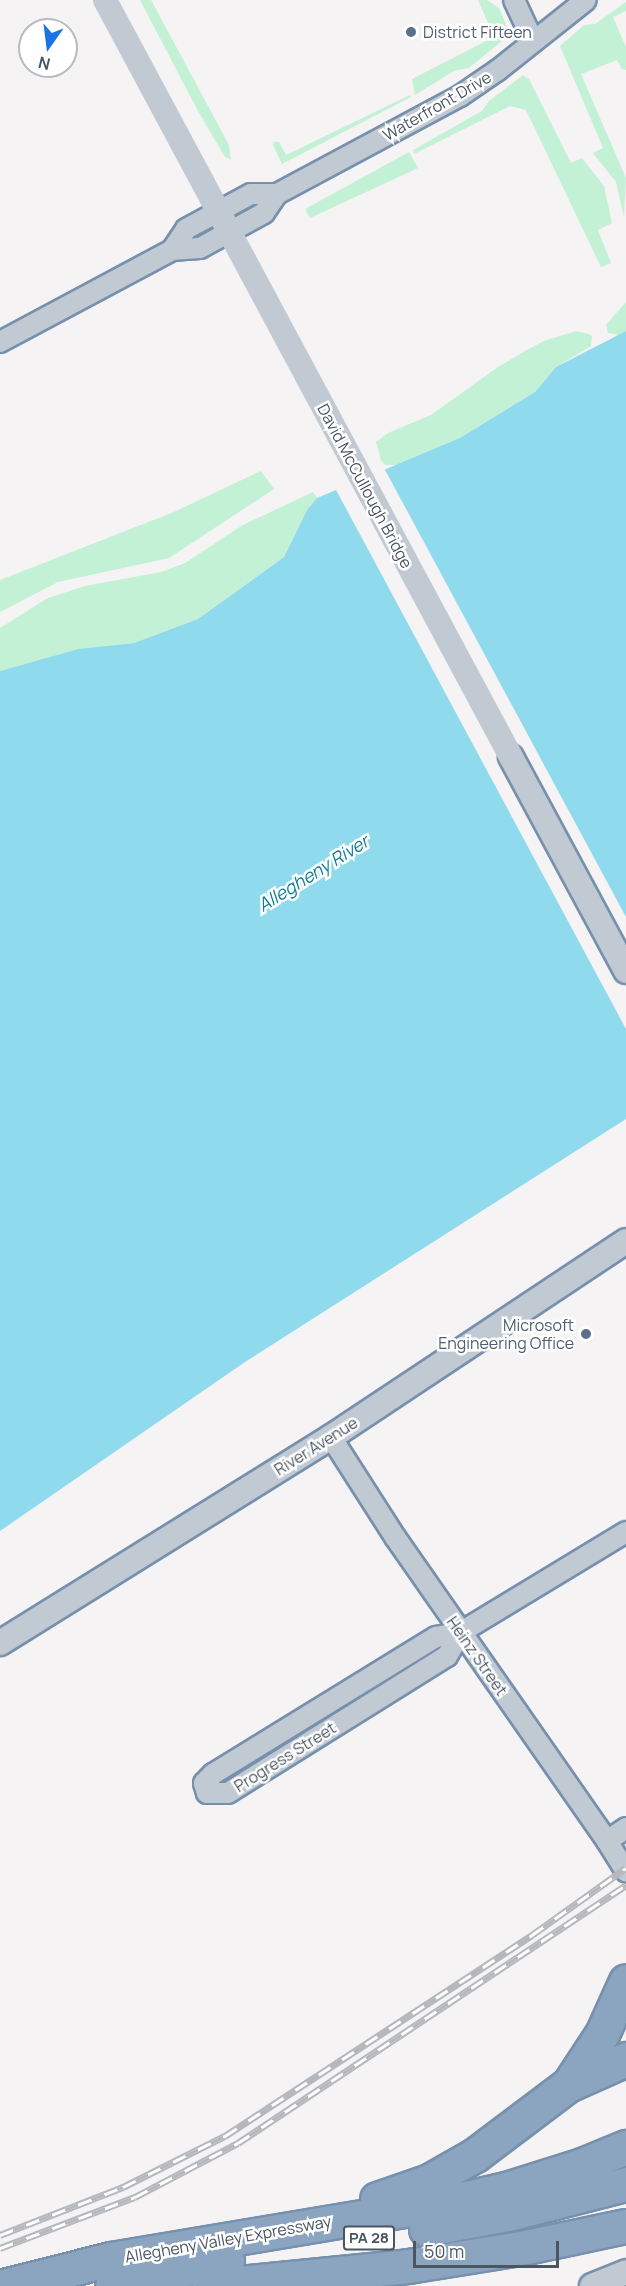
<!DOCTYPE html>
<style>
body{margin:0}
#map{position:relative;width:626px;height:2286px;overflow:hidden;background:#f5f3f3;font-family:Manrope,sans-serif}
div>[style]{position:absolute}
.green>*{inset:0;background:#c3f1d5}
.water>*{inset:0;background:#90daee}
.pier>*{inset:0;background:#f5f3f3}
.roads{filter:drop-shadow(2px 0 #7690ad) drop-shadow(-2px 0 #7690ad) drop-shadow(0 2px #7690ad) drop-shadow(0 -2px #7690ad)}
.minor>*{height:20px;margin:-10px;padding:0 10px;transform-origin:10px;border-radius:10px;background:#c1cad2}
.tertiary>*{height:24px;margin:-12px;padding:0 12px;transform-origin:12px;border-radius:12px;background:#c1cad2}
.motorway>*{height:33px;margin:-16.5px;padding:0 16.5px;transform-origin:16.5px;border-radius:16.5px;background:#8ba5c1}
.rail>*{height:7px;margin-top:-3.5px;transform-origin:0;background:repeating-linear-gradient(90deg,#fff 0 14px,#b5b8bd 0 28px);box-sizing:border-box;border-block:2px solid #b5b8bd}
.tertiary-bridge>*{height:24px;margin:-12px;padding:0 12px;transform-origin:12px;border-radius:12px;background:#c1cad2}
.dots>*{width:16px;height:16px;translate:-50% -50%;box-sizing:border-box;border:3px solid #fff;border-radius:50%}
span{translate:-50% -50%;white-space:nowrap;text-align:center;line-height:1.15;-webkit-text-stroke:5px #fff;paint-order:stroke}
.shield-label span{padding:2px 4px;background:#fff;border:2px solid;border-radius:4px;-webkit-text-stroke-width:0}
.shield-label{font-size:15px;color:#4a5661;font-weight:700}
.service-label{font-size:16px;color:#4e5e75}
.left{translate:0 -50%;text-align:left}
.right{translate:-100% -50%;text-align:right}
.street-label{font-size:16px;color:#4a5661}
.water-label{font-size:18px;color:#0c7c9b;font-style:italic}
.north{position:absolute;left:18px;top:18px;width:60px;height:60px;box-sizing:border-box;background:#fff;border:2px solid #b7bbc0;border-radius:50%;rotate:194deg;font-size:16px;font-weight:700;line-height:24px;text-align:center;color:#4a5661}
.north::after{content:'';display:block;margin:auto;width:21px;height:27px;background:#1a73e8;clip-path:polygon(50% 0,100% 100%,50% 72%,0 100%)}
.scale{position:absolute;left:413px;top:2241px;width:146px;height:27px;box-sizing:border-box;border:3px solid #4a5661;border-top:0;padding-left:8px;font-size:18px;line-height:21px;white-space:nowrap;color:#4a5661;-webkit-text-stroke:4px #fff;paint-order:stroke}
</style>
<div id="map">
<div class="green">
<i style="clip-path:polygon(140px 0,151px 0,229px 145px,231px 160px,225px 157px,198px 111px)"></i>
<i style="clip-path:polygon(478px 0,487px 0,499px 8px,508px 29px,508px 36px,469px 68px,454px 71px,415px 95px,412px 79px,494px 37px)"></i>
<i style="clip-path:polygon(626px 2px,626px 11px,613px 17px,626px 47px,626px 70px,622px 69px,617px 60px,581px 74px,626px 178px,624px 217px,616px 182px,593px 153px,603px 148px,560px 46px,584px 25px,595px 24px)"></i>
<i style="clip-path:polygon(523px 75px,529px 79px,571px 163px,582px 158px,604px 186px,612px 223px,598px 230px,611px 263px,601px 267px,526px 110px,510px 106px,414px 154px,413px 150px,482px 111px,489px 101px)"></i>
<i style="clip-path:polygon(410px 95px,411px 97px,282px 164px,273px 145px,274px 142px,279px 142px,286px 155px)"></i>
<i style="clip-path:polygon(409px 152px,418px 168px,310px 218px,305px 209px)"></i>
<i style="clip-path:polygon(626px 302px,626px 331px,619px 335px,608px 333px,606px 325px)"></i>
<i style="clip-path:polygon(576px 331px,589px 334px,592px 336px,591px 346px,556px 367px,535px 392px,460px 438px,399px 465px,385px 465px,381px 460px,376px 442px,388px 433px,431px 415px,498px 367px,525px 351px,544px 341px)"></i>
<i style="clip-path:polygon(261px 471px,274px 489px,169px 558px,58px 582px,0 612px,0 580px,174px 512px)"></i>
<i style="clip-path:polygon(313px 492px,317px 498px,307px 510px,284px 557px,198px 619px,134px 643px,78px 649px,0 671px,0 628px,48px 598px,85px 586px,161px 572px,185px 563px,243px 525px)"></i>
</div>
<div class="water">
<i style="clip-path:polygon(626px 331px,626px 1119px,245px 1362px,0 1531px,0 671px,78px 649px,134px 643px,198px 619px,284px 557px,307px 510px,317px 498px,460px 438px,535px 392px,556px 367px)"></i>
</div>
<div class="pier">
<i style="clip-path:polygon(384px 468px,626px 917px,626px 1029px,335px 488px)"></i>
</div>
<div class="roads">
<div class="minor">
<i style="left:514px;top:0;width:45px;rotate:65.1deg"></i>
<i style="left:172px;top:250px;width:25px;rotate:-56deg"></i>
<i style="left:186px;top:229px;width:74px;rotate:-28.3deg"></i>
<i style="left:251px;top:194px;width:26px"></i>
<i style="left:277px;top:194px;width:208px;rotate:-28.2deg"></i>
<i style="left:460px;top:96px;width:46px;rotate:-34.4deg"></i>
<i style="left:498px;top:70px;width:112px;rotate:-38.5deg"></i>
<i style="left:0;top:342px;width:195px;rotate:-28.1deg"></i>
<i style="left:172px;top:250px;width:28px;rotate:-4deg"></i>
<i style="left:200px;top:248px;width:73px;rotate:-28.7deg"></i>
<i style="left:264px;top:213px;width:23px;rotate:-56deg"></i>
<i style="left:331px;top:1437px;width:119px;rotate:57.4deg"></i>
<i style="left:395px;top:1537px;width:371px;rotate:55.1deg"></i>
<i style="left:607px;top:1841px;width:36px;rotate:58deg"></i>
<i style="left:461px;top:1632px;width:28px;rotate:120deg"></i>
<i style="left:447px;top:1656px;width:258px;rotate:148deg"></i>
<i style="left:228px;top:1793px;width:21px;rotate:180deg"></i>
<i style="left:207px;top:1793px;width:10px;rotate:-107deg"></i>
<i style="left:204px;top:1783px;width:13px;rotate:-45deg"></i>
<i style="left:213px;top:1774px;width:262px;rotate:-31.6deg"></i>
<i style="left:436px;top:1637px;width:25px;rotate:-11deg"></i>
<i style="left:461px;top:1632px;width:193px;rotate:-31.2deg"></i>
<i style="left:607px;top:1841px;width:23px;rotate:-34deg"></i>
</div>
<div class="tertiary">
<i style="left:511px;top:757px;width:243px;rotate:61.7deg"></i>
<i style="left:0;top:1643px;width:390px;rotate:-31.9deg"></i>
<i style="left:331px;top:1437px;width:354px;rotate:-33.6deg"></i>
<i style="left:592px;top:2286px;width:37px;rotate:-22deg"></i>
</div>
<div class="motorway">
<i style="left:569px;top:2084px;width:60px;rotate:-56.6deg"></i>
<i style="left:602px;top:2034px;width:58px;rotate:-65.6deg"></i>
<i style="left:377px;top:2199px;width:55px;rotate:-19.1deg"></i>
<i style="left:429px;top:2181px;width:53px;rotate:-29.5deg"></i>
<i style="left:475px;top:2155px;width:116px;rotate:-37deg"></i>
<i style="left:568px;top:2085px;width:64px;rotate:-24.1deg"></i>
<i style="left:426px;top:2229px;width:83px;rotate:-10.4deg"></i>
<i style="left:508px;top:2214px;width:122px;rotate:-14.3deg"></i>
<i style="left:4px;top:2286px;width:110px;rotate:-14.2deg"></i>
<i style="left:111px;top:2259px;width:328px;rotate:-9.5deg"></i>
<i style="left:435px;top:2205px;width:73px;rotate:-12.7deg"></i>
<i style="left:506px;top:2189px;width:80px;rotate:-17.5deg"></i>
<i style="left:582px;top:2165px;width:48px;rotate:-22.2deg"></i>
<i style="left:112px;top:2286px;width:118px;rotate:-12.7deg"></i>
<i style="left:209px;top:2286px;width:200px;rotate:-5.7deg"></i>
<i style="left:408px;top:2266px;width:120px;rotate:-9.1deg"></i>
<i style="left:526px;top:2247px;width:102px;rotate:-11.9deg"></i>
</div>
</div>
<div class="rail">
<i style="left:0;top:2235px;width:132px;rotate:-21.3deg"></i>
<i style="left:123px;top:2187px;width:114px;rotate:-26.6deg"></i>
<i style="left:225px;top:2136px;width:367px;rotate:-33.2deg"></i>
<i style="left:532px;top:1935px;width:115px;rotate:-35.5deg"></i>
<i style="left:0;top:2248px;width:144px;rotate:-20.7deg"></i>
<i style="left:135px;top:2197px;width:116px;rotate:-27.7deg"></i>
<i style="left:238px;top:2143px;width:466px;rotate:-33.6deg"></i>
</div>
<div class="tertiary-bridge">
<i style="left:105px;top:0;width:859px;rotate:61.79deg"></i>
</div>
<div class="dots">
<i style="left:411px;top:32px;background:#5c6f8a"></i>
<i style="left:586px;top:1334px;background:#5c6f8a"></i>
</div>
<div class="shield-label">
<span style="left:369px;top:2238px">PA 28</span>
</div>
<div class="service-label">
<span class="left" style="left:423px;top:32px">District Fifteen</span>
<span class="right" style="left:574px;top:1334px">Microsoft<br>Engineering Office</span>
</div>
<div class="street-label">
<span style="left:437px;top:106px;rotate:-30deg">Waterfront Drive</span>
<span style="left:365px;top:486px;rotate:62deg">David McCullough Bridge</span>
<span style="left:316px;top:1446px;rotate:-32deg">River Avenue</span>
<span style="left:477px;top:1656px;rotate:55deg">Heinz Street</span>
<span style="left:285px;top:1757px;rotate:-32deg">Progress Street</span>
<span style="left:228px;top:2239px;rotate:-10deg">Allegheny Valley Expressway</span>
</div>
<div class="water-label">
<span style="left:313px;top:873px;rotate:-32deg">Allegheny River</span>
</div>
<div class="north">N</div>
<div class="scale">50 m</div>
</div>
